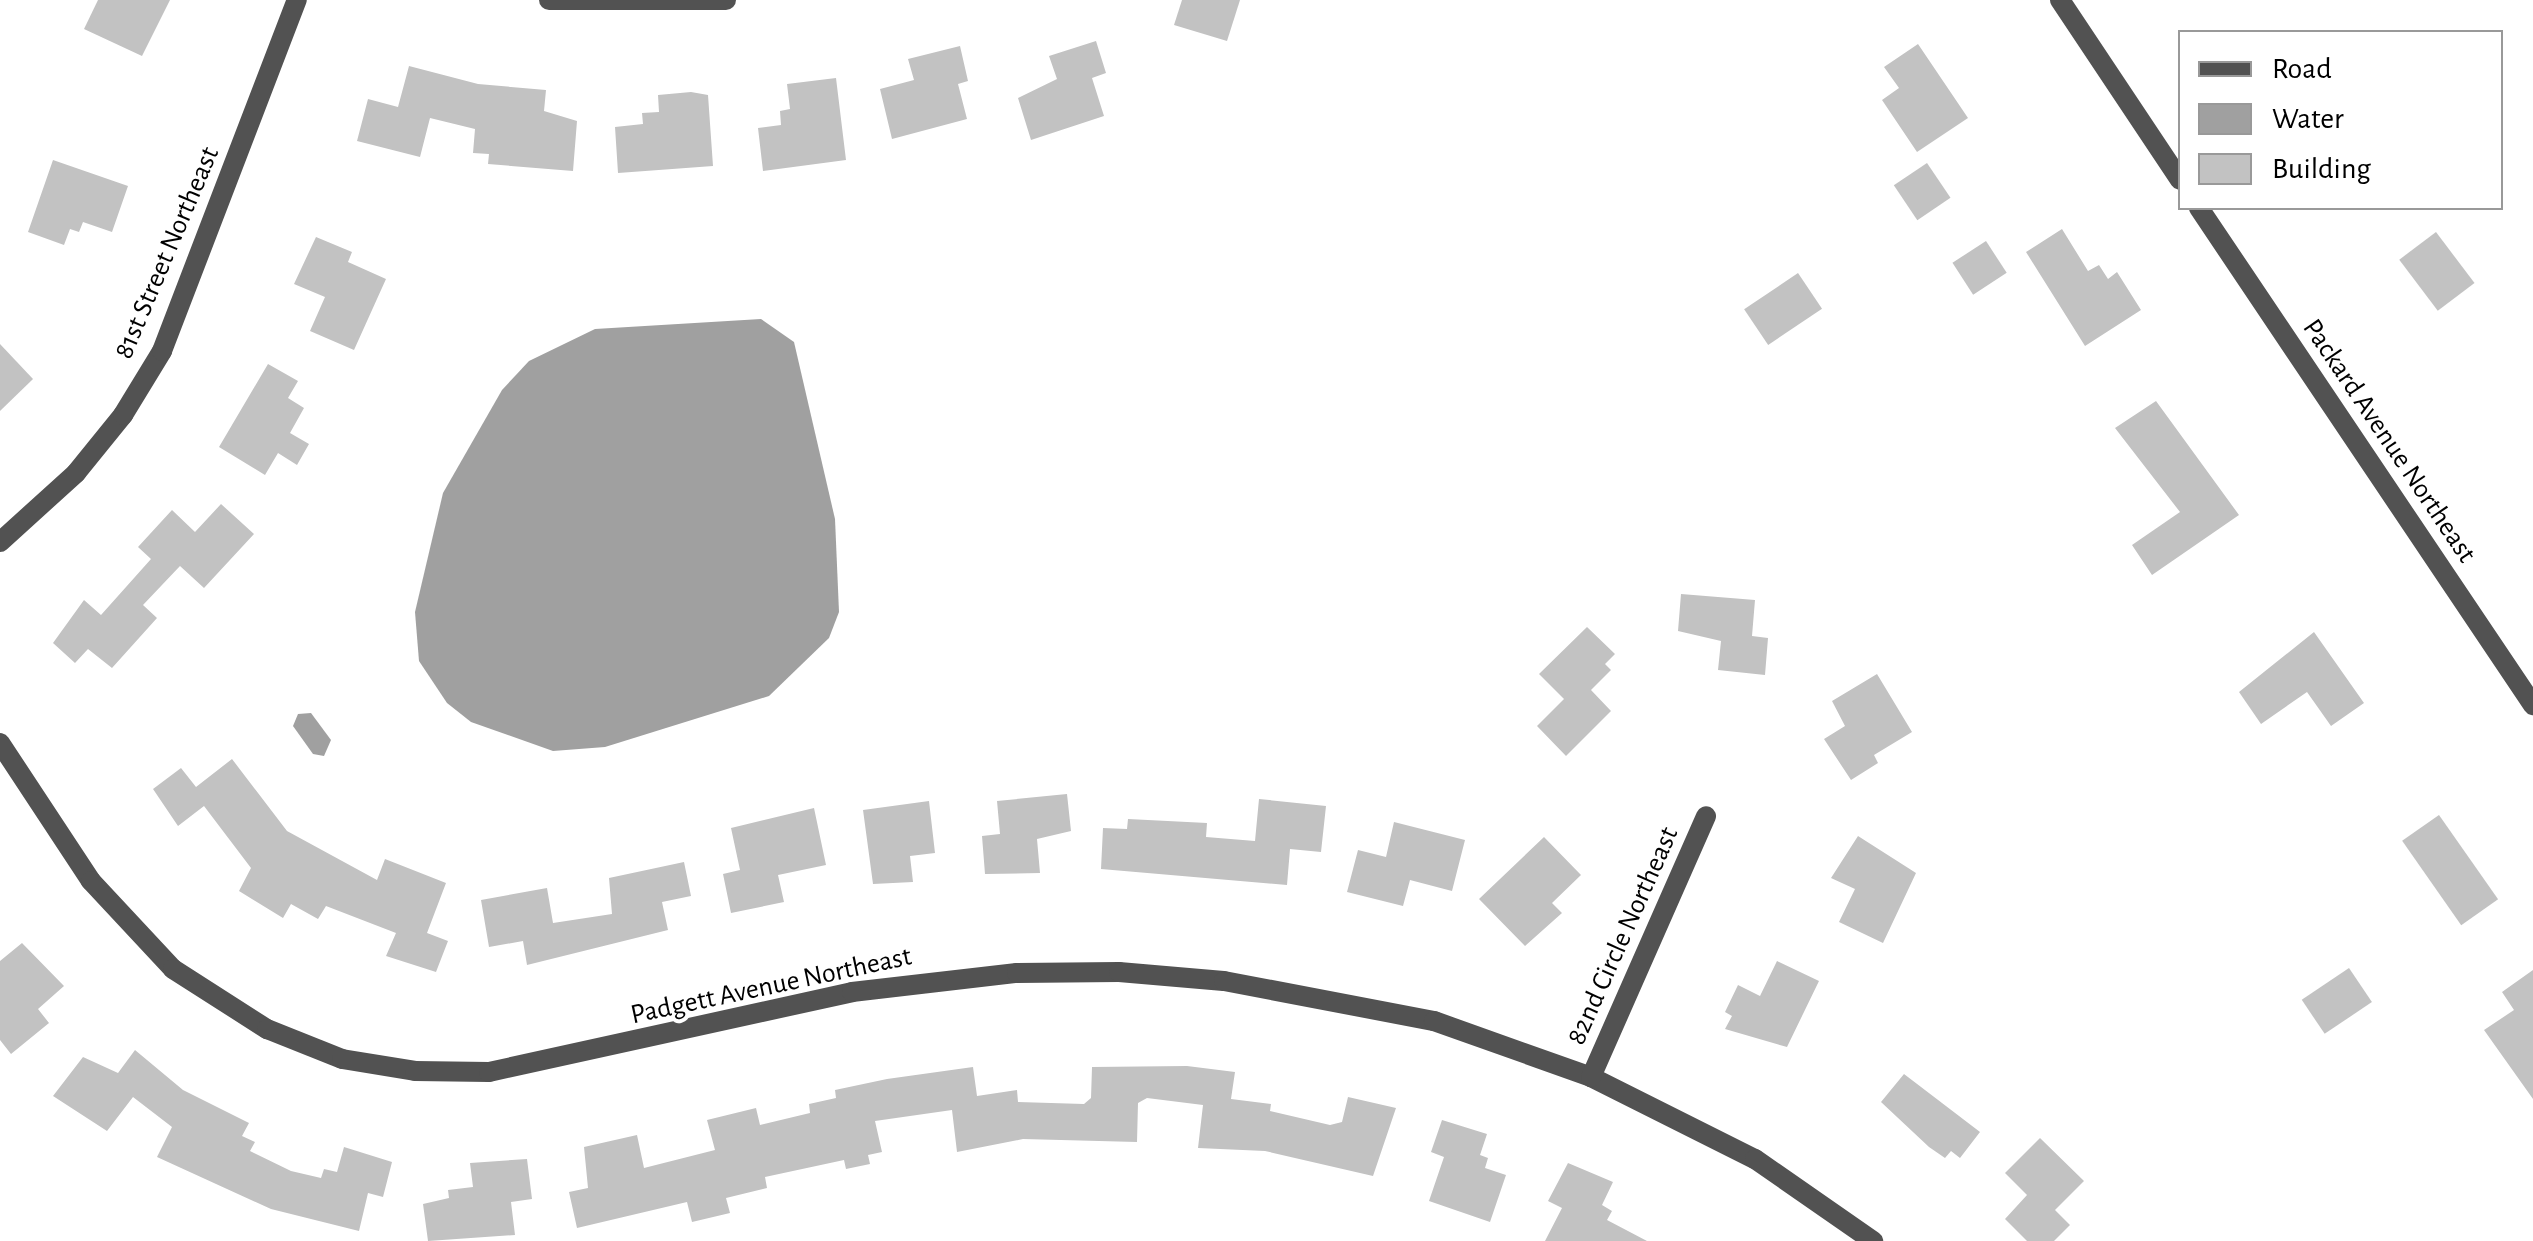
<!DOCTYPE html>
<style>
body{margin:0}
#map{position:relative;width:2533px;height:1241px;overflow:hidden;background:#fff;font-family:"Alegreya Sans",sans-serif}
div>[style]{position:absolute}
.water>*{inset:0;background:#a0a0a0}
.building>*{inset:0;background:#c2c2c2;transform-origin:0 0}
.street>*{height:20px;margin:-10px;padding:0 10px;transform-origin:10px;border-radius:10px;background:#525252}
span{translate:-50% -50%;white-space:nowrap;text-align:center;line-height:1.15;-webkit-text-stroke:8px #fff;paint-order:stroke}
.street-label{font-size:28px;color:#000}
.legend{position:absolute;left:2178px;top:30px;width:325px;height:180px;box-sizing:border-box;background:#fff;border:2px solid #999;margin:0;padding:12px 18px;list-style:none;font-size:30px;color:#000}
.legend li{display:flex;align-items:center;gap:20px;height:50px}
.legend b{width:50px;border:2px solid #999}
</style>
<div id="map">
<div class="water">
<i style="clip-path:polygon(761px 319px,794px 342px,835px 519px,839px 612px,829px 638px,769px 696px,605px 747px,553px 751px,471px 722px,447px 703px,419px 661px,415px 612px,443px 493px,502px 390px,529px 361px,595px 329px)"></i>
<i style="clip-path:polygon(311px 713px,331px 740px,324px 756px,313px 754px,293px 726px,298px 714px)"></i>
</div>
<div class="building">
<i style="clip-path:polygon(98px 0,170px 0,142px 56px,84px 29px)"></i>
<i style="clip-path:polygon(1182px 0,1240px 0,1227px 41px,1174px 25px)"></i>
<i style="clip-path:polygon(1096px 41px,1106px 73px,1092px 78px,1104px 116px,1031px 140px,1018px 98px,1057px 79px,1049px 56px)"></i>
<i style="clip-path:polygon(1918px 44px,1968px 118px,1917px 152px,1882px 100px,1899px 88px,1884px 67px)"></i>
<i style="clip-path:polygon(960px 46px,968px 81px,958px 84px,967px 119px,892px 139px,880px 89px,914px 80px,908px 59px)"></i>
<i style="clip-path:polygon(409px 66px,478px 84px,546px 90px,544px 111px,577px 121px,573px 171px,488px 164px,489px 154px,473px 153px,475px 129px,430px 118px,420px 157px,357px 141px,368px 99px,398px 107px)"></i>
<i style="clip-path:polygon(836px 78px,846px 160px,763px 171px,758px 128px,781px 125px,780px 111px,790px 109px,787px 84px)"></i>
<i style="clip-path:polygon(691px 92px,708px 95px,713px 166px,618px 173px,615px 127px,643px 124px,642px 113px,659px 112px,658px 95px)"></i>
<i style="clip-path:polygon(53px 160px,128px 186px,112px 232px,83px 222px,79px 232px,70px 229px,64px 245px,28px 232px)"></i>
<i style="left:1927px;top:163px;width:42px;height:40px;rotate:56deg"></i>
<i style="clip-path:polygon(2062px 229px,2088px 271px,2099px 265px,2108px 279px,2117px 272px,2141px 310px,2085px 346px,2026px 252px)"></i>
<i style="left:2436px;top:232px;width:64px;height:46px;rotate:53deg"></i>
<i style="clip-path:polygon(316px 237px,352px 252px,348px 262px,386px 279px,354px 350px,310px 331px,325px 297px,294px 284px)"></i>
<i style="left:1986px;top:241px;width:38px;height:40px;rotate:57deg"></i>
<i style="left:1798px;top:273px;width:43px;height:65px;rotate:56deg"></i>
<i style="clip-path:polygon(0 344px,33px 379px,0 411px)"></i>
<i style="clip-path:polygon(268px 364px,298px 381px,288px 398px,304px 408px,290px 433px,309px 444px,297px 465px,278px 453px,265px 475px,219px 447px)"></i>
<i style="clip-path:polygon(2156px 401px,2239px 515px,2152px 575px,2132px 545px,2180px 512px,2115px 428px)"></i>
<i style="clip-path:polygon(221px 504px,254px 534px,204px 588px,180px 566px,143px 605px,157px 618px,112px 668px,88px 649px,75px 663px,53px 643px,84px 600px,101px 615px,151px 559px,138px 547px,172px 510px,195px 532px)"></i>
<i style="clip-path:polygon(1681px 594px,1755px 600px,1752px 636px,1768px 638px,1765px 675px,1718px 670px,1721px 641px,1678px 631px)"></i>
<i style="clip-path:polygon(1587px 627px,1615px 654px,1605px 664px,1611px 670px,1591px 690px,1611px 711px,1566px 756px,1537px 726px,1564px 699px,1539px 674px)"></i>
<i style="clip-path:polygon(2314px 632px,2364px 703px,2331px 726px,2307px 692px,2261px 724px,2239px 692px)"></i>
<i style="clip-path:polygon(1877px 674px,1912px 732px,1874px 755px,1878px 763px,1851px 780px,1824px 739px,1845px 726px,1832px 701px)"></i>
<i style="clip-path:polygon(232px 759px,287px 831px,377px 880px,385px 859px,446px 883px,427px 933px,448px 941px,436px 972px,386px 956px,396px 933px,326px 906px,318px 919px,291px 904px,283px 918px,239px 891px,251px 868px,204px 806px,178px 826px,153px 789px,181px 768px,196px 787px)"></i>
<i style="clip-path:polygon(1067px 794px,1071px 831px,1037px 839px,1040px 873px,985px 874px,982px 836px,1000px 834px,997px 801px)"></i>
<i style="clip-path:polygon(1259px 799px,1326px 806px,1321px 852px,1290px 849px,1287px 885px,1101px 869px,1103px 828px,1127px 829px,1128px 819px,1207px 823px,1206px 837px,1255px 841px)"></i>
<i style="clip-path:polygon(929px 801px,935px 853px,910px 856px,913px 882px,873px 884px,863px 810px)"></i>
<i style="clip-path:polygon(814px 808px,826px 865px,778px 875px,784px 902px,731px 913px,723px 874px,740px 870px,731px 828px)"></i>
<i style="left:2439px;top:815px;width:103px;height:45px;rotate:55deg"></i>
<i style="clip-path:polygon(1394px 822px,1465px 840px,1452px 891px,1410px 880px,1403px 906px,1347px 892px,1358px 850px,1386px 857px)"></i>
<i style="clip-path:polygon(1858px 836px,1916px 873px,1883px 943px,1839px 922px,1855px 889px,1831px 878px)"></i>
<i style="clip-path:polygon(1544px 837px,1581px 875px,1552px 903px,1562px 913px,1525px 946px,1479px 899px)"></i>
<i style="clip-path:polygon(684px 862px,691px 896px,662px 902px,668px 930px,527px 965px,523px 941px,489px 947px,481px 900px,547px 888px,553px 923px,612px 914px,609px 878px)"></i>
<i style="clip-path:polygon(22px 943px,64px 986px,38px 1009px,49px 1023px,11px 1054px,0 1040px,0 961px)"></i>
<i style="clip-path:polygon(1777px 961px,1819px 981px,1787px 1047px,1725px 1029px,1732px 1016px,1725px 1012px,1738px 985px,1760px 996px)"></i>
<i style="left:2349px;top:968px;width:41px;height:57px;rotate:56deg"></i>
<i style="clip-path:polygon(2533px 970px,2533px 1099px,2484px 1030px,2514px 1010px,2502px 992px)"></i>
<i style="clip-path:polygon(135px 1050px,183px 1090px,249px 1123px,242px 1136px,255px 1142px,250px 1151px,291px 1171px,321px 1178px,324px 1169px,337px 1172px,344px 1147px,392px 1162px,383px 1197px,368px 1193px,359px 1231px,271px 1209px,157px 1157px,172px 1127px,133px 1097px,107px 1131px,53px 1096px,83px 1057px,118px 1073px)"></i>
<i style="clip-path:polygon(1187px 1066px,1235px 1072px,1231px 1099px,1271px 1104px,1270px 1111px,1330px 1125px,1342px 1122px,1348px 1097px,1396px 1108px,1373px 1176px,1265px 1151px,1198px 1148px,1203px 1105px,1147px 1098px,1138px 1103px,1137px 1142px,1023px 1139px,957px 1152px,952px 1110px,875px 1121px,882px 1152px,868px 1155px,870px 1164px,846px 1169px,844px 1160px,765px 1177px,767px 1188px,726px 1198px,730px 1213px,692px 1222px,687px 1202px,577px 1228px,569px 1192px,588px 1188px,584px 1147px,637px 1135px,644px 1168px,715px 1150px,707px 1120px,756px 1108px,760px 1125px,810px 1113px,809px 1104px,836px 1098px,835px 1090px,887px 1079px,973px 1067px,977px 1096px,1017px 1090px,1018px 1102px,1084px 1104px,1091px 1098px,1092px 1067px)"></i>
<i style="clip-path:polygon(1904px 1074px,1980px 1132px,1960px 1158px,1951px 1151px,1945px 1158px,1929px 1147px,1881px 1102px)"></i>
<i style="clip-path:polygon(1442px 1120px,1487px 1134px,1480px 1155px,1488px 1158px,1485px 1168px,1506px 1175px,1490px 1222px,1429px 1201px,1444px 1157px,1431px 1152px)"></i>
<i style="clip-path:polygon(2040px 1138px,2084px 1181px,2055px 1210px,2070px 1225px,2054px 1241px,2027px 1241px,2005px 1219px,2027px 1195px,2005px 1173px)"></i>
<i style="clip-path:polygon(527px 1159px,532px 1199px,511px 1202px,515px 1235px,428px 1241px,423px 1204px,449px 1198px,448px 1190px,473px 1187px,470px 1163px)"></i>
<i style="clip-path:polygon(1568px 1163px,1613px 1182px,1602px 1205px,1612px 1211px,1607px 1220px,1647px 1241px,1545px 1241px,1562px 1208px,1548px 1201px)"></i>
</div>
<div class="street">
<i style="left:549px;top:0;width:177px"></i>
<i style="left:2060px;top:0;width:216px;rotate:56.3deg"></i>
<i style="left:2199px;top:208px;width:599px;rotate:56.1deg"></i>
<i style="left:0;top:542px;width:103px;rotate:-42.2deg"></i>
<i style="left:76px;top:473px;width:75px;rotate:-51deg"></i>
<i style="left:123px;top:415px;width:75px;rotate:-58.6deg"></i>
<i style="left:162px;top:351px;width:376px;rotate:-69deg"></i>
<i style="left:0;top:743px;width:165px;rotate:56.6deg"></i>
<i style="left:91px;top:881px;width:120px;rotate:47deg"></i>
<i style="left:173px;top:969px;width:112px;rotate:32.6deg"></i>
<i style="left:267px;top:1029px;width:81px;rotate:21.8deg"></i>
<i style="left:342px;top:1059px;width:74px;rotate:9.3deg"></i>
<i style="left:415px;top:1071px;width:74px;rotate:0.8deg"></i>
<i style="left:489px;top:1072px;width:372px;rotate:-12.4deg"></i>
<i style="left:852px;top:992px;width:166px;rotate:-6.6deg"></i>
<i style="left:1017px;top:973px;width:102px;rotate:-0.6deg"></i>
<i style="left:1119px;top:972px;width:105px;rotate:4.9deg"></i>
<i style="left:1224px;top:981px;width:214px;rotate:10.8deg"></i>
<i style="left:1434px;top:1021px;width:167px;rotate:19.6deg"></i>
<i style="left:1591px;top:1077px;width:183px;rotate:26.6deg"></i>
<i style="left:1755px;top:1159px;width:144px;rotate:34.8deg"></i>
<i style="left:1591px;top:1077px;width:285px;rotate:-66.2deg"></i>
</div>
<div class="street-label">
<span style="left:167px;top:253px;rotate:-67deg">81st Street Northeast</span>
<span style="left:2389px;top:441px;rotate:56deg">Packard Avenue Northeast</span>
<span style="left:1623px;top:936px;rotate:-66deg">82nd Circle Northeast</span>
<span style="left:771px;top:986px;rotate:-12deg">Padgett Avenue Northeast</span>
</div>
<ul class="legend">
<li><b style="height:12px;background:#525252"></b>Road</li>
<li><b style="height:28px;background:#a0a0a0"></b>Water</li>
<li><b style="height:28px;background:#c2c2c2"></b>Building</li>
</ul>
</div>
